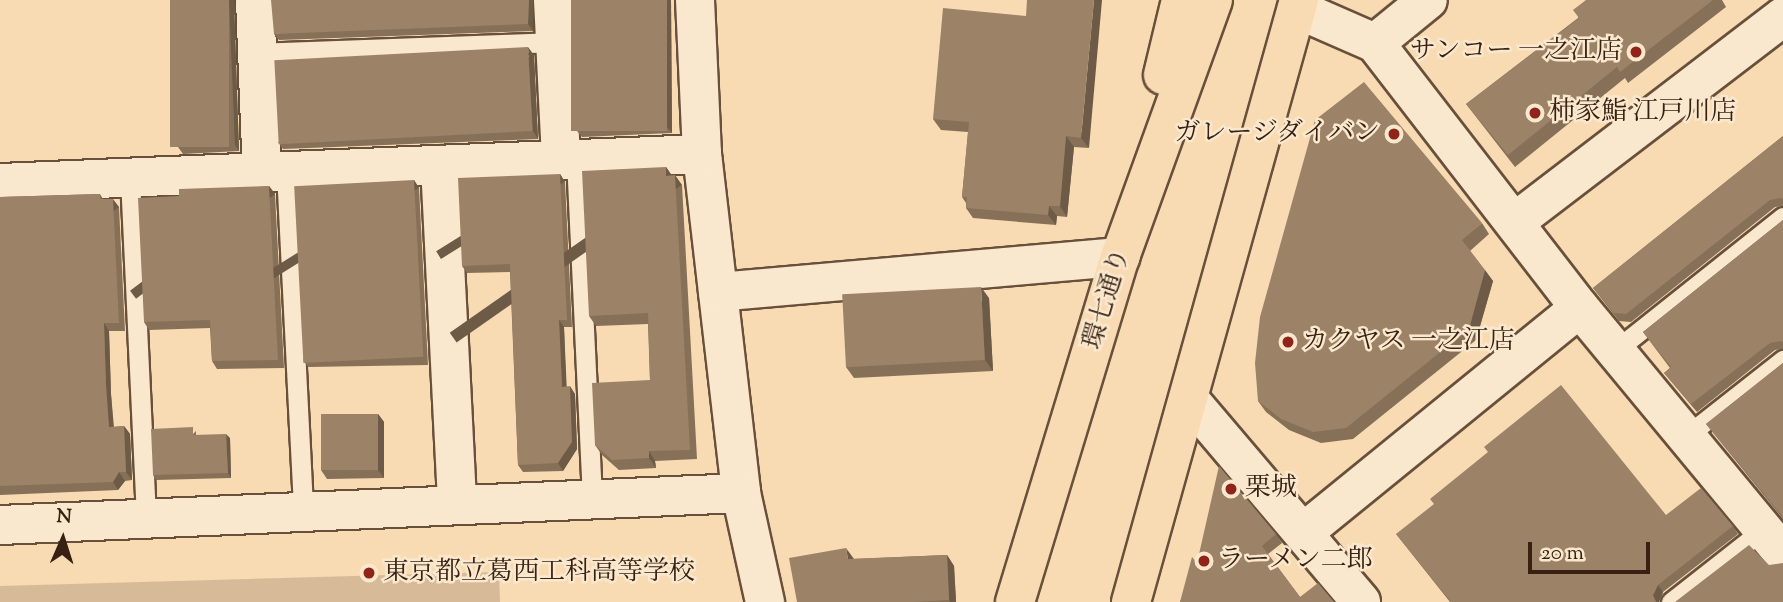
<!DOCTYPE html>
<meta charset="utf-8">
<style>
body{margin:0}
#map{position:relative;width:1783px;height:602px;overflow:hidden;background:#f8dbb3;font-family:"Sorts Mill Goudy","Noto Serif JP",serif}
div>[style]{position:absolute}
.green>*{inset:0;background:#d7bb98}
.roads{filter:drop-shadow(2px 0 #68503b) drop-shadow(-2px 0 #68503b) drop-shadow(0 2px #68503b) drop-shadow(0 -2px #68503b)}
.lane>*{height:19px;margin:-9.5px;padding:0 9.5px;transform-origin:9.5px;border-radius:9.5px;background:#fae8ce}
.street>*{height:38px;margin:-19px;padding:0 19px;transform-origin:19px;border-radius:19px;background:#fae8ce}
.primary>*{height:38px;margin:-19px;padding:0 19px;transform-origin:19px;border-radius:19px;background:#f8dbb3}
.wall>*{inset:0;background:#867058}
.shaded-wall>*{inset:0;background:#6d5b47;transform-origin:0 0}
.building>*{inset:0;background:#9c8266;transform-origin:0 0}
.dots>*{width:19px;height:19px;translate:-50% -50%;box-sizing:border-box;border:4px solid #fae8ce;border-radius:50%}
span{translate:-50% -50%;white-space:nowrap;text-align:center;line-height:1.15;-webkit-text-stroke:5px #fae8ce;paint-order:stroke}
.poi-label{font-size:26px;color:#382113}
.right{translate:-100% -50%;text-align:right}
.left{translate:0 -50%;text-align:left}
.street-label{font-size:26px;color:#382113}
.north{position:absolute;left:28px;top:504px;width:70px;height:70px;-webkit-text-stroke:5px #fae8ce;paint-order:stroke;rotate:3deg;font-size:19px;font-weight:700;line-height:28px;text-align:center;color:#382113}
.north::after{content:'';display:block;margin:auto;width:24px;height:32px;background:#382113;clip-path:polygon(50% 0,100% 100%,50% 72%,0 100%)}
.scale{position:absolute;left:1528px;top:542px;width:122px;height:32px;box-sizing:border-box;border:4px solid #382113;border-top:0;padding-left:9px;font-size:21px;line-height:24px;white-space:nowrap;color:#382113;-webkit-text-stroke:5px #fae8ce;paint-order:stroke}
</style>
<div id="map">
<div class="green">
<i style="clip-path:polygon(499px 572px,500px 602px,0 602px,0 586px)"></i>
</div>
<div class="roads">
<div class="lane">
<i style="left:257px;top:53px;width:298px;rotate:-2.1deg"></i>
<i style="left:576px;top:159px;width:340px;rotate:87.3deg"></i>
<i style="left:286px;top:171px;width:341px;rotate:87.1deg"></i>
<i style="left:130px;top:178px;width:341px;rotate:87.3deg"></i>
<i style="left:1617px;top:349px;width:212px;rotate:-38.5deg"></i>
<i style="left:1685px;top:437px;width:125px;rotate:-38.2deg"></i>
<i style="left:1671px;top:602px;width:118px;rotate:-38.1deg"></i>
</div>
<div class="street">
<i style="left:255px;top:0;width:172px;rotate:87.7deg"></i>
<i style="left:553px;top:0;width:160px;rotate:87.1deg"></i>
<i style="left:695px;top:0;width:154px;rotate:87.4deg"></i>
<i style="left:702px;top:154px;width:341px;rotate:83.4deg"></i>
<i style="left:741px;top:493px;width:112px;rotate:77.6deg"></i>
<i style="left:1297px;top:9px;width:85px;rotate:23.6deg"></i>
<i style="left:1375px;top:43px;width:335px;rotate:52.3deg"></i>
<i style="left:1580px;top:308px;width:318px;rotate:50.4deg"></i>
<i style="left:1375px;top:43px;width:68px;rotate:-39.1deg"></i>
<i style="left:440px;top:165px;width:340px;rotate:87.1deg"></i>
<i style="left:0;top:183px;width:703px;rotate:-2.37deg"></i>
<i style="left:1516px;top:221px;width:336px;rotate:-37.4deg"></i>
<i style="left:718px;top:292px;width:404px;rotate:-5deg"></i>
<i style="left:1189px;top:399px;width:266px;rotate:49.7deg"></i>
<i style="left:0;top:525px;width:742px;rotate:-2.47deg"></i>
<i style="left:1304px;top:532px;width:355px;rotate:-39.1deg"></i>
</div>
<div class="primary">
<i style="left:1163px;top:75px;width:77px;rotate:-76.5deg"></i>
<i style="left:1015px;top:602px;width:361px;rotate:-73.1deg"></i>
<i style="left:1120px;top:257px;width:273px;rotate:-70.1deg"></i>
<i style="left:1131px;top:602px;width:625px;rotate:-74.41deg"></i>
</div>
</div>
<div class="wall">
<i style="clip-path:polygon(170px 0,234px 0,239px 151px,183px 154px,178px 147px)"></i>
<i style="clip-path:polygon(533px 0,533px 31px,279px 40px,274px 34px)"></i>
<i style="clip-path:polygon(571px 0,671px 0,672px 133px,582px 137px,577px 131px)"></i>
<i style="clip-path:polygon(1586px 0,1722px 0,1726px 7px,1628px 83px,1625px 78px,1515px 167px,1466px 104px,1578px 18px)"></i>
<i style="clip-path:polygon(1026px 16px,1089px 148px,1074px 147px,1067px 217px,1057px 216px,1056px 225px,973px 218px,966px 208px,966px 203px,962px 197px,968px 132px,941px 130px,933px 119px)"></i>
<i style="clip-path:polygon(534px 55px,538px 139px,283px 149px,278px 142px)"></i>
<i style="clip-path:polygon(1783px 136px,1783px 206px,1775px 207px,1631px 322px,1619px 321px,1593px 288px)"></i>
<i style="clip-path:polygon(666px 167px,672px 176px,682px 185px,697px 459px,655px 461px,656px 468px,619px 470px,602px 455px,595px 445px,650px 380px,648px 324px,596px 326px,589px 316px)"></i>
<i style="clip-path:polygon(560px 174px,565px 182px,572px 327px,564px 327px,566px 386px,575px 394px,577px 449px,563px 471px,523px 472px,518px 465px,510px 272px,467px 273px,462px 266px)"></i>
<i style="clip-path:polygon(414px 180px,419px 188px,428px 365px,308px 367px,303px 360px)"></i>
<i style="clip-path:polygon(269px 186px,275px 194px,284px 368px,217px 369px,212px 361px,210px 328px,149px 330px,144px 322px,179px 196px)"></i>
<i style="clip-path:polygon(100px 194px,103px 199px,119px 207px,125px 331px,109px 331px,111px 394px,114px 427px,124px 426px,130px 434px,132px 480px,125px 481px,118px 490px,0 495px,0 197px)"></i>
<i style="clip-path:polygon(1783px 220px,1783px 349px,1775px 350px,1697px 412px,1664px 373px,1670px 368px,1643px 332px)"></i>
<i style="clip-path:polygon(1482px 223px,1489px 234px,1470px 251px,1493px 281px,1476px 340px,1353px 439px,1321px 443px,1289px 430px,1266px 412px,1258px 401px)"></i>
<i style="clip-path:polygon(989px 298px,993px 371px,854px 378px,846px 367px)"></i>
<i style="clip-path:polygon(1783px 363px,1783px 519px,1706px 424px)"></i>
<i style="clip-path:polygon(378px 414px,384px 422px,384px 478px,327px 479px,321px 470px)"></i>
<i style="clip-path:polygon(196px 431px,196px 435px,230px 438px,231px 478px,156px 480px,153px 475px)"></i>
<i style="clip-path:polygon(1666px 515px,1733px 526px,1738px 534px,1663px 592px,1659px 602px,1450px 602px,1396px 534px)"></i>
<i style="clip-path:polygon(1276px 534px,1282px 543px,1268px 554px,1300px 597px,1334px 602px,1180px 602px,1197px 563px)"></i>
<i style="clip-path:polygon(947px 555px,954px 566px,956px 602px,797px 602px,854px 559px)"></i>
</div>
<div class="shaded-wall">
<i style="clip-path:polygon(229px 0,234px 0,239px 151px,235px 145px)"></i>
<i style="clip-path:polygon(529px 0,533px 0,533px 31px,528px 24px)"></i>
<i style="clip-path:polygon(667px 0,671px 0,672px 133px,667px 127px)"></i>
<i style="clip-path:polygon(1094px 0,1102px 0,1089px 148px,1081px 138px)"></i>
<i style="clip-path:polygon(528px 47px,534px 55px,538px 139px,533px 131px)"></i>
<i style="clip-path:polygon(1066px 136px,1074px 147px,1067px 217px,1060px 206px)"></i>
<i style="clip-path:polygon(666px 167px,673px 177px,666px 176px)"></i>
<i style="left:560px;top:174px;width:9px;height:146px;rotate:58deg"></i>
<i style="left:675px;top:175px;width:12px;height:275px;rotate:55deg"></i>
<i style="left:414px;top:180px;width:9px;height:177px;rotate:58deg"></i>
<i style="left:269px;top:186px;width:10px;height:174px;rotate:53deg"></i>
<i style="left:113px;top:199px;width:10px;height:124px;rotate:53deg"></i>
<i style="clip-path:polygon(1049px 206px,1057px 216px,1056px 225px,1048px 215px)"></i>
<i style="clip-path:polygon(1485px 270px,1493px 281px,1476px 340px,1469px 329px)"></i>
<i style="clip-path:polygon(981px 287px,989px 298px,993px 371px,985px 360px)"></i>
<i style="clip-path:polygon(559px 320px,564px 327px,567px 394px,562px 387px)"></i>
<i style="clip-path:polygon(104px 323px,109px 331px,111px 394px,114px 435px,109px 427px,106px 386px)"></i>
<i style="clip-path:polygon(570px 386px,575px 394px,577px 449px,563px 471px,558px 463px)"></i>
<i style="clip-path:polygon(378px 414px,384px 422px,384px 478px,378px 470px)"></i>
<i style="clip-path:polygon(124px 426px,130px 434px,132px 480px,126px 472px)"></i>
<i style="clip-path:polygon(226px 434px,230px 438px,231px 478px,228px 473px)"></i>
<i style="clip-path:polygon(649px 451px,655px 461px,656px 468px,649px 458px)"></i>
<i style="clip-path:polygon(119px 472px,125px 481px,118px 490px,113px 482px)"></i>
<i style="clip-path:polygon(846px 548px,854px 559px,856px 570px,848px 559px)"></i>
<i style="clip-path:polygon(947px 555px,954px 566px,956px 602px,950px 602px,949px 600px)"></i>
<i style="clip-path:polygon(1658px 585px,1663px 592px,1659px 602px,1656px 602px,1653px 595px)"></i>
</div>
<div class="building">
<i style="left:170px;top:0;width:59px;height:147px"></i>
<i style="clip-path:polygon(271px 0,529px 0,528px 24px,274px 34px)"></i>
<i style="left:571px;top:0;width:96px;height:131px"></i>
<i style="clip-path:polygon(1027px 0,1094px 0,1081px 138px,1066px 136px,1060px 206px,1049px 206px,1048px 215px,966px 208px,967px 197px,962px 197px,969px 122px,933px 119px,943px 8px,1026px 16px)"></i>
<i style="clip-path:polygon(1586px 0,1713px 0,1620px 72px,1617px 67px,1508px 155px,1466px 104px,1579px 18px,1573px 10px)"></i>
<i style="left:528px;top:47px;width:84px;height:254px;rotate:87deg"></i>
<i style="clip-path:polygon(1364px 82px,1482px 223px,1462px 240px,1485px 270px,1469px 329px,1346px 428px,1313px 432px,1281px 419px,1258px 401px,1255px 363px,1260px 317px,1315px 120px)"></i>
<i style="clip-path:polygon(1783px 136px,1783px 199px,1781px 198px,1770px 200px,1626px 314px,1614px 313px,1593px 288px)"></i>
<i style="clip-path:polygon(666px 167px,666px 176px,675px 175px,690px 450px,649px 451px,649px 458px,612px 460px,595px 445px,592px 383px,650px 380px,648px 313px,589px 316px,582px 171px)"></i>
<i style="clip-path:polygon(560px 174px,567px 320px,559px 320px,562px 387px,570px 386px,572px 442px,558px 463px,518px 465px,510px 264px,462px 266px,458px 178px)"></i>
<i style="left:414px;top:180px;width:177px;height:120px;rotate:87deg"></i>
<i style="clip-path:polygon(269px 186px,278px 360px,212px 361px,210px 320px,144px 322px,138px 198px,179px 196px,179px 189px)"></i>
<i style="clip-path:polygon(100px 194px,100px 199px,113px 199px,119px 323px,104px 323px,106px 386px,109px 427px,124px 426px,126px 472px,119px 472px,113px 482px,0 486px,0 197px)"></i>
<i style="clip-path:polygon(1783px 220px,1783px 342px,1781px 341px,1770px 343px,1691px 404px,1664px 373px,1671px 367px,1643px 332px)"></i>
<i style="left:981px;top:287px;width:73px;height:139px;rotate:87deg"></i>
<i style="clip-path:polygon(1783px 363px,1783px 517px,1706px 424px)"></i>
<i style="clip-path:polygon(1561px 385px,1666px 515px,1701px 488px,1733px 526px,1658px 585px,1653px 595px,1656px 602px,1451px 602px,1396px 534px,1434px 504px,1430px 499px,1488px 452px,1484px 447px)"></i>
<i style="left:378px;top:414px;width:56px;height:57px;rotate:90deg"></i>
<i style="clip-path:polygon(193px 427px,193px 435px,226px 434px,228px 473px,153px 475px,151px 429px)"></i>
<i style="clip-path:polygon(1219px 466px,1276px 534px,1262px 546px,1300px 597px,1318px 583px,1334px 602px,1180px 602px,1192px 557px,1197px 563px)"></i>
<i style="clip-path:polygon(1749px 545px,1769px 565px,1783px 563px,1783px 602px,1675px 602px)"></i>
<i style="clip-path:polygon(846px 548px,848px 559px,947px 555px,949px 600px,913px 602px,797px 602px,789px 558px)"></i>
</div>
<div class="dots">
<i style="left:1636px;top:52px;background:#8f2418"></i>
<i style="left:1535px;top:113px;background:#8f2418"></i>
<i style="left:1394px;top:134px;background:#8f2418"></i>
<i style="left:1288px;top:342px;background:#8f2418"></i>
<i style="left:1231px;top:489px;background:#8f2418"></i>
<i style="left:1204px;top:561px;background:#8f2418"></i>
<i style="left:369px;top:573px;background:#8f2418"></i>
</div>
<div class="poi-label">
<span class="right" style="left:1622px;top:52px">サンコー 一之江店</span>
<span class="left" style="left:1549px;top:113px">柿家鮨 江戸川店</span>
<span class="right" style="left:1380px;top:134px">ガレージダイバン</span>
<span class="left" style="left:1302px;top:342px">カクヤス 一之江店</span>
<span class="left" style="left:1245px;top:489px">栗城</span>
<span class="left" style="left:1218px;top:561px">ラーメン二郎</span>
<span class="left" style="left:383px;top:573px">東京都立葛西工科高等学校</span>
</div>
<div class="street-label">
<span style="left:1108px;top:299px;rotate:-73deg">環七通り</span>
</div>
<div class="north">N</div>
<div class="scale">20 m</div>
</div>
